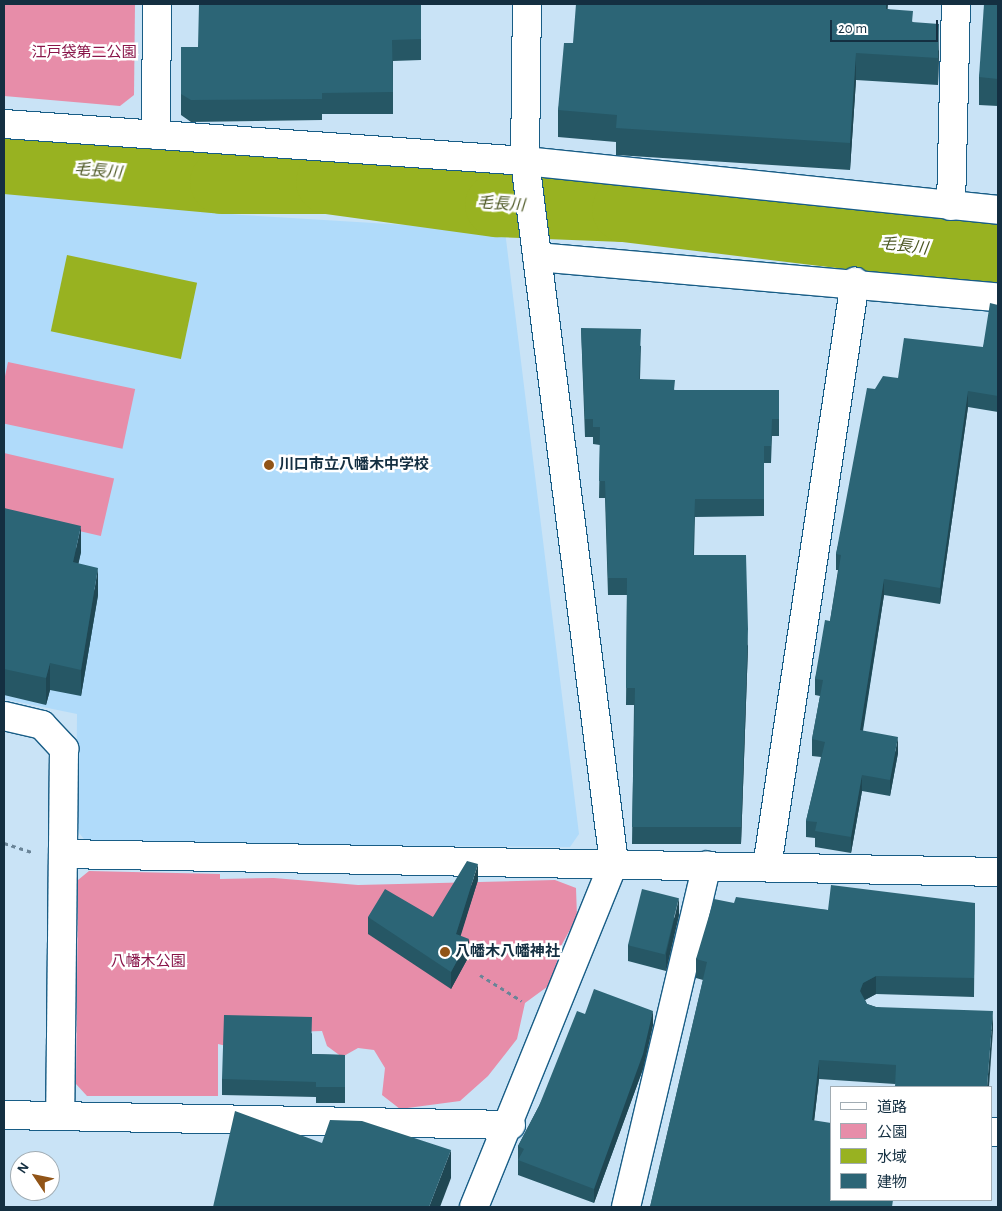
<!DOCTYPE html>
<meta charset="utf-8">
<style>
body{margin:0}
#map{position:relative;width:1002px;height:1211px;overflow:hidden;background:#c9e3f6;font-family:"Alegreya Sans","Noto Sans JP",sans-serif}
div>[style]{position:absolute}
.built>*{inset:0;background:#b0dbfa}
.green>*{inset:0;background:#e78da9;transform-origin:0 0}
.water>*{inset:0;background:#98b221;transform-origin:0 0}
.river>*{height:64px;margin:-32px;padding:0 32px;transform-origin:32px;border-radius:32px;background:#98b221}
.path>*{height:3px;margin-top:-1.5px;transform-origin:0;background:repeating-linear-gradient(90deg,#6a8497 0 4px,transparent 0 8px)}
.roads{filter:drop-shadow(1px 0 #185d86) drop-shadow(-1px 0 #185d86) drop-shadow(0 1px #185d86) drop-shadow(0 -1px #185d86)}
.minor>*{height:28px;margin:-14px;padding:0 14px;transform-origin:14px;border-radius:14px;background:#fff}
.wall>*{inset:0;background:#265765}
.shaded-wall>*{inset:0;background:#1f4753}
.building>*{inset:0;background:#2c6576;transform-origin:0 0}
.dots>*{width:14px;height:14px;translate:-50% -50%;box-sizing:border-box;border:2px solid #fff;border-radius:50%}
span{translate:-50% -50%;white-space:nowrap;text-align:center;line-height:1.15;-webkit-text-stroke:5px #fff;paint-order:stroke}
.park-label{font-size:15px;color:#89164a}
.poi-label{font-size:15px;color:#142f41;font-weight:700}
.left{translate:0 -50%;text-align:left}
.water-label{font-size:16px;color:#4d5824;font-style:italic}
.frame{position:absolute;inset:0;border:5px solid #142f41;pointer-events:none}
.legend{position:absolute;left:830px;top:1086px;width:162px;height:115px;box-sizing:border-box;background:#fff;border:1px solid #a1acb3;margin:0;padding:6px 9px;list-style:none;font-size:15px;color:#142f41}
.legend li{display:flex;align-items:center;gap:10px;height:25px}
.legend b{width:25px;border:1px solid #a1acb3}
.north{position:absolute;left:10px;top:1151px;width:50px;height:50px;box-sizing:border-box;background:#fff;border:1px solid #a1acb3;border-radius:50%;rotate:304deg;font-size:14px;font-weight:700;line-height:20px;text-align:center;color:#142f41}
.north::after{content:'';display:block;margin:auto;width:18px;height:22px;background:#915417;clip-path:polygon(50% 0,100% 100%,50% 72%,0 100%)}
.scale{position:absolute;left:830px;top:20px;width:108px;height:22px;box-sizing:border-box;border:2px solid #142f41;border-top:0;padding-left:6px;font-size:15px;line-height:18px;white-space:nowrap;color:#142f41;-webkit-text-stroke:4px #fff;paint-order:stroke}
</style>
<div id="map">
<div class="built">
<i style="clip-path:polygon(4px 193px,242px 215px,505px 231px,579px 834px,570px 847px,87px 843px,76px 829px,77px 714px,4px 699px)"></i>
</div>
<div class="green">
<i style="clip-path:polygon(4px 4px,135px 4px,134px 95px,120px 106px,4px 96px)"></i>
<i style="left:8px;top:362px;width:130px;height:61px;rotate:12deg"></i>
<i style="left:4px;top:453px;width:113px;height:59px;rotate:13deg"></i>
<i style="clip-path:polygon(89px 871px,220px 874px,220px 879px,274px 878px,358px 885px,555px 880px,576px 888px,577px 917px,561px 946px,551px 984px,525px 1003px,517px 1039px,488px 1076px,460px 1101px,400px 1109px,382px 1095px,385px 1068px,374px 1050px,358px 1048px,342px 1057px,327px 1046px,322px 1031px,293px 1032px,239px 1049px,218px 1044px,218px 1096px,87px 1096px,76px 1084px,78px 880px)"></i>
</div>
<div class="water">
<i style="left:67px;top:255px;width:133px;height:78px;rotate:12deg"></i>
</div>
<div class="river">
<i style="left:4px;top:162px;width:219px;rotate:5.2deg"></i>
<i style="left:222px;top:182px;width:106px"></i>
<i style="left:328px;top:182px;width:171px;rotate:7.8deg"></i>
<i style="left:497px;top:205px;width:127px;rotate:2.3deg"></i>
<i style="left:624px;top:210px;width:377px;rotate:6.9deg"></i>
</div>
<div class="path">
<i style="left:4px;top:843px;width:29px;rotate:18deg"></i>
<i style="left:480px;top:975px;width:49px;rotate:31.8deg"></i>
</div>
<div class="roads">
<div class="minor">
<i style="left:4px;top:124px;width:522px;rotate:4.06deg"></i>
<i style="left:525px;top:161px;width:476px;rotate:5.9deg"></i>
<i style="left:156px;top:135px;width:131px;rotate:-89.6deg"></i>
<i style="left:951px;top:206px;width:202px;rotate:-88.6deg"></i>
<i style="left:537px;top:257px;width:463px;rotate:5deg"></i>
<i style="left:4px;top:716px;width:39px;rotate:13deg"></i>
<i style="left:42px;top:725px;width:33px;rotate:47deg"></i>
<i style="left:64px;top:749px;width:366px;rotate:90.6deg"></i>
<i style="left:63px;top:854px;width:935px;rotate:1.1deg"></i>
<i style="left:767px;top:867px;width:592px;rotate:-81.45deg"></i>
<i style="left:4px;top:1115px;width:507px;rotate:1.13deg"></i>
<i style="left:991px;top:1132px;width:7px"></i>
<i style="left:474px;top:1207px;width:371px;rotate:-67.9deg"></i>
<i style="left:614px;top:863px;width:708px;rotate:-97.23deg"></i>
<i style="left:525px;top:161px;width:157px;rotate:-89.3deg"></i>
<i style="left:626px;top:1207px;width:351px;rotate:-76.7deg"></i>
</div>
</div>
<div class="wall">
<i style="clip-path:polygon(421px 4px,421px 60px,393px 61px,393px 114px,322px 114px,322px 120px,191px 122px,181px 115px,181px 47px,198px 47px)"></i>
<i style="clip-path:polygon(998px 4px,998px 106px,979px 105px,979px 77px)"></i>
<i style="clip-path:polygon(888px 9px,913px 22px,939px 51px,938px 85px,856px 80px,850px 170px,616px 155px,616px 142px,558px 137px,558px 110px,573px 43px)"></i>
<i style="clip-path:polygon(998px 305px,998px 412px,968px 407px,940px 604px,884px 595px,863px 731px,898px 753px,890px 796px,862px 791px,851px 853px,815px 847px,815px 838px,806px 837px,806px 821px,821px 757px,812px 756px,812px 739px,820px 696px,815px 695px,815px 679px,830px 621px,838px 570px,836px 570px,836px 554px,875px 389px,898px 378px,983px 347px)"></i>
<i style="clip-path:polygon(581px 328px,641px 346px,640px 379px,675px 390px,779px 390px,779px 436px,772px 436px,771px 463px,764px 463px,764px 516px,695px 517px,694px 555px,748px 646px,741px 844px,632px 844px,634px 705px,626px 705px,627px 595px,608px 595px,605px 498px,599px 498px,600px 445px,593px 444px,593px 437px,585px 437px)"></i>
<i style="clip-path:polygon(4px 508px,81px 552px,78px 564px,98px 595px,81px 696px,50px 690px,46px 705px,4px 695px)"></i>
<i style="clip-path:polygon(478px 880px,460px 936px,469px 956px,451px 989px,368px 934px,368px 917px,433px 917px)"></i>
<i style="clip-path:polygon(734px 903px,828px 910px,975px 903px,974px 997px,876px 994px,865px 1000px,867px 1004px,876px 1007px,993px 1030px,895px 1084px,819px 1079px,814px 1121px,893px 1207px,650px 1207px,703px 980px,696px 978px,696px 959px)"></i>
<i style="clip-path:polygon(679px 915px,666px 971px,628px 961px,628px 945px)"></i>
<i style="clip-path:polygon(585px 1014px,653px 1025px,643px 1069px,594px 1203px,518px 1175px,518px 1146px,539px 1106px)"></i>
<i style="clip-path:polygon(312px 1033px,312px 1054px,345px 1055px,345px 1103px,316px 1103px,316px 1097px,222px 1095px,222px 1079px)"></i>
</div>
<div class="shaded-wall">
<i style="clip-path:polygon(886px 4px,888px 4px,886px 36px)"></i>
<i style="clip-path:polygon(939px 24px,939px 51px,938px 85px,938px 58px)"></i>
<i style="clip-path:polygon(856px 53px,856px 80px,850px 170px,850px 143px)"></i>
<i style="clip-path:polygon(968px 391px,968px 407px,940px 604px,940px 588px)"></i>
<i style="clip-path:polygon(81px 526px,81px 552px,73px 589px,73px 562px)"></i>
<i style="clip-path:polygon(98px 568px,98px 595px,81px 696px,81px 670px)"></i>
<i style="clip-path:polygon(884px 579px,884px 595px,860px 746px,860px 730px)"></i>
<i style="clip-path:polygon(748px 629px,748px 646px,741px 844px,741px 827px)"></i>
<i style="clip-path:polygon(50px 663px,50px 690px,46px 705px,46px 678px)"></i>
<i style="clip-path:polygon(898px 737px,898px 753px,890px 796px,890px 780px)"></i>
<i style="clip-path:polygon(862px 775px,862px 791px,851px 853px,851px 837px)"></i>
<i style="clip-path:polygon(478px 864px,478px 880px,456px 951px,456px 934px)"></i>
<i style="clip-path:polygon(679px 898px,679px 915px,666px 971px,666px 954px)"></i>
<i style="clip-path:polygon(469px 939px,469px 956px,451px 989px,451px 972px)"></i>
<i style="clip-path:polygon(876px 976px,876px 994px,863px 1001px,860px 991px,863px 983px)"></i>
<i style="clip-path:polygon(653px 1011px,653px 1025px,643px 1069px,594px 1203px,594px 1189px)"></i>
<i style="clip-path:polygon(993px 1011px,993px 1030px,989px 1087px,987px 1087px)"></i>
<i style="clip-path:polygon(819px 1060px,819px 1079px,812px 1139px,812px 1120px)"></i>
<i style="clip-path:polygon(451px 1150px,451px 1178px,440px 1207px,429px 1207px)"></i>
</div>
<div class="building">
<i style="clip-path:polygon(199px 4px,421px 4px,421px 39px,392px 40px,393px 92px,322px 93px,322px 99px,191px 100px,181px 94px,181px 47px,198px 47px)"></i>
<i style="clip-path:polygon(576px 4px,886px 4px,886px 9px,913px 11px,912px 22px,939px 24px,938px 58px,856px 53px,850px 143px,616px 128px,617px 115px,558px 110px,564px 43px,573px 43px)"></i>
<i style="clip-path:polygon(984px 4px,998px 4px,998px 79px,979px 77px)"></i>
<i style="clip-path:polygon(990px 303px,998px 305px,998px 396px,968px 391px,940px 588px,884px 579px,860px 730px,898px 737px,890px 780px,862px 775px,851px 837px,815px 831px,817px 822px,806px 821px,825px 742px,812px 739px,823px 680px,815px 679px,825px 620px,830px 621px,841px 555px,836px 554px,867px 388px,875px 389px,883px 376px,898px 378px,904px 338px,983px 347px)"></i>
<i style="clip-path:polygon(581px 328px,641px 329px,639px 379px,675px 380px,674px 390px,779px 390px,779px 419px,772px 419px,771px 446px,764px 446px,764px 499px,695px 499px,693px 555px,746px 555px,748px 629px,741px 827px,632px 827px,635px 688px,626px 688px,627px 578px,608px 578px,605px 481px,599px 481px,600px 427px,593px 427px,593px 419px,585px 419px)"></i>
<i style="clip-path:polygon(4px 508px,81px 526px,73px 562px,98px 568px,81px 670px,50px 663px,46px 678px,4px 669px)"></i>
<i style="clip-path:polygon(467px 861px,478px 864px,456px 934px,469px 939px,451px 972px,368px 917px,385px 889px,433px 917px)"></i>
<i style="clip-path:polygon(831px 885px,975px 903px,974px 978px,876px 976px,863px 983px,860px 991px,867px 1004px,876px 1007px,993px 1011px,987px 1087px,895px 1087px,896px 1065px,819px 1060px,812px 1120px,831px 1123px,831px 1200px,893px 1200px,892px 1207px,650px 1207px,707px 962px,696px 959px,714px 899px,734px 903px,736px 897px,828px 910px)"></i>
<i style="left:642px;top:889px;width:38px;height:58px;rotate:14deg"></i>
<i style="clip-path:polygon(594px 989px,653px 1011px,643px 1054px,594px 1189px,518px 1160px,524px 1149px,518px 1146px,539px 1106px,577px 1011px,585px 1014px)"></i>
<i style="clip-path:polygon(224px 1015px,312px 1017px,311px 1054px,345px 1055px,345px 1087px,316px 1087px,316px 1082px,222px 1079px)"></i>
<i style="clip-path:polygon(235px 1111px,322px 1143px,330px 1120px,362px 1121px,451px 1150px,429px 1207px,213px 1207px)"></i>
</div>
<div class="dots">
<i style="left:269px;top:465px;background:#915417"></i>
<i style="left:445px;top:952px;background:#915417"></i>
</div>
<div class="park-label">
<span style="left:84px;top:53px">江戸袋第二公園</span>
<span style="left:148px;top:962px">八幡木公園</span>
</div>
<div class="poi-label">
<span class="left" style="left:279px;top:465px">川口市立八幡木中学校</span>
<span class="left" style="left:455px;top:952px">八幡木八幡神社</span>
</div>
<div class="water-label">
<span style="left:98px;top:171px;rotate:5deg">毛長川</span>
<span style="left:501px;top:204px;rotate:4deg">毛長川</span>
<span style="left:904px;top:246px;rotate:7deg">毛長川</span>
</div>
<div class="frame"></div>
<ul class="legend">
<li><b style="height:6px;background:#fff"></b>道路</li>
<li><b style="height:14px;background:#e78da9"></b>公園</li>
<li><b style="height:14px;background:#98b221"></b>水域</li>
<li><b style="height:14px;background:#2c6576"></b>建物</li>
</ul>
<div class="north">N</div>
<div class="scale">20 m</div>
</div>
